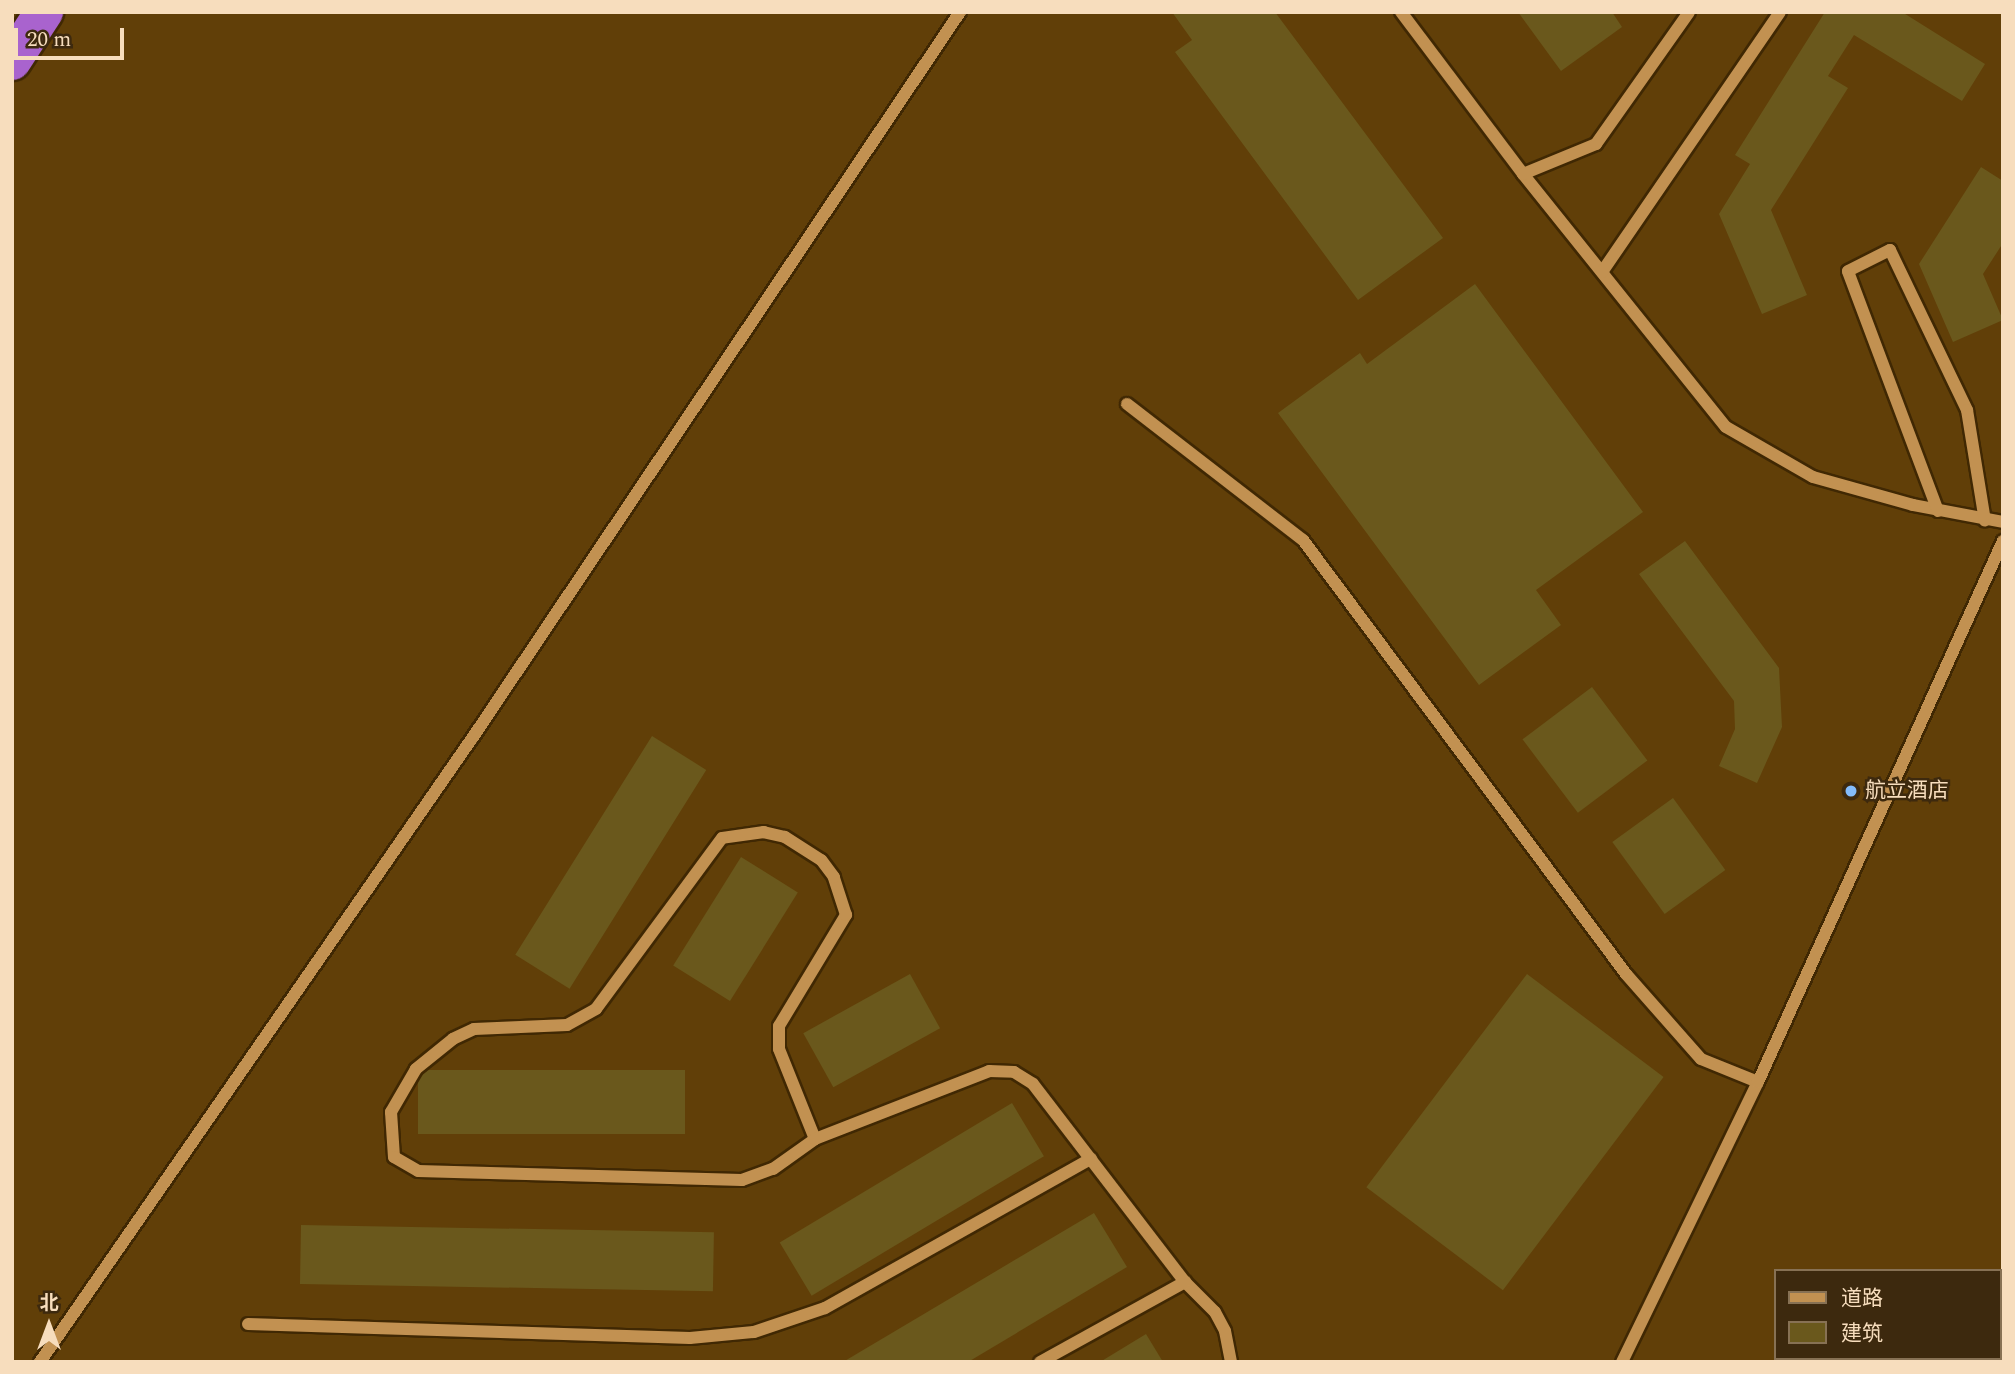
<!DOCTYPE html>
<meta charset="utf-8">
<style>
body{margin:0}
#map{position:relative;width:2015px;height:1374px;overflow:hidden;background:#613f08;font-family:Spectral,"Noto Sans SC",serif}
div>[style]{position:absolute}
.building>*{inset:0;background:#6a581c;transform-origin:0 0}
.roads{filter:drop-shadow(2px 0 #402803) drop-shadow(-2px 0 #402803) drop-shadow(0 2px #402803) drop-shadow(0 -2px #402803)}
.minor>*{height:12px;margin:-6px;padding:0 6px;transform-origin:6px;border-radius:6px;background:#c29151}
.highway>*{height:38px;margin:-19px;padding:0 19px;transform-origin:19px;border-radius:19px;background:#a963ce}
.dots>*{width:19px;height:19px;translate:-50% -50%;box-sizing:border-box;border:4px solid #3d290e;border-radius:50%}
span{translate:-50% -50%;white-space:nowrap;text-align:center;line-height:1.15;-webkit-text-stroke:5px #3d290e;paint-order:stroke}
.poi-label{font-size:21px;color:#f7ddbd}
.left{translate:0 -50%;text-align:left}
.frame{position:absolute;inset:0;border:14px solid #f7ddbd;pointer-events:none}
.legend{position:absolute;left:1774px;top:1269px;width:228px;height:91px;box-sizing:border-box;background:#3d290e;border:2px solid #877154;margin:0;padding:9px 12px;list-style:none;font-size:21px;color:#f7ddbd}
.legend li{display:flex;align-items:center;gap:14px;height:35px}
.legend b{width:35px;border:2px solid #877154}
.north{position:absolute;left:14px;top:1290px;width:70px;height:70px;-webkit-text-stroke:5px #3d290e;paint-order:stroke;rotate:0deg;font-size:19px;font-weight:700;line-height:28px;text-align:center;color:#f7ddbd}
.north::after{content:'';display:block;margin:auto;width:24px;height:32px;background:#f7ddbd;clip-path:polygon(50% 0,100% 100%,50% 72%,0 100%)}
.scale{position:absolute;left:14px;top:28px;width:110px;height:32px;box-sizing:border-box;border:4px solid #f7ddbd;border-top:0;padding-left:9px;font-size:21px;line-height:24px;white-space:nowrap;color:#f7ddbd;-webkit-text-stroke:5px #3d290e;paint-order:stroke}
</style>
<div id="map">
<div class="building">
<i style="clip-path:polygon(1172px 12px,1275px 12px,1443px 238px,1358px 300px,1175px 52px,1192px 40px)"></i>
<i style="clip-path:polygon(1518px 12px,1612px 12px,1622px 27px,1561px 71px)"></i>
<i style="clip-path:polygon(1825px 12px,1902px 12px,1985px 64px,1962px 101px,1854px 35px,1828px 76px,1848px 88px,1771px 210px,1807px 295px,1762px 314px,1719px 214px,1750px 164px,1735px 155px)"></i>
<i style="clip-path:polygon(1981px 167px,2003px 181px,2003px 243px,1983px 274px,2003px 320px,1953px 342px,1919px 264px)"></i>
<i style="clip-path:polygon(1475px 284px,1643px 512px,1536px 590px,1561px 625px,1479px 685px,1278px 413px,1360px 353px,1367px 364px)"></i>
<i style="clip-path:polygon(1685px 541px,1779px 668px,1782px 727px,1757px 783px,1719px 766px,1735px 729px,1734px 701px,1639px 574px)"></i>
<i style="left:1592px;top:687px;width:92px;height:87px;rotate:53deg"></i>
<i style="left:652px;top:736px;width:64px;height:258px;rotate:32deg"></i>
<i style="left:1673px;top:798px;width:89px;height:75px;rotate:54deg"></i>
<i style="left:741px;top:857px;width:67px;height:128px;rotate:32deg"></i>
<i style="left:910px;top:974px;width:62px;height:122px;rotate:61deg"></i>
<i style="left:1527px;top:974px;width:171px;height:267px;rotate:37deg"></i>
<i style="left:418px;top:1070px;width:267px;height:64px"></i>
<i style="left:1012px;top:1103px;width:62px;height:271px;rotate:59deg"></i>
<i style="clip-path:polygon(1094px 1213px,1127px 1267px,968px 1362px,843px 1362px)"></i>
<i style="left:301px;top:1225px;width:413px;height:59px;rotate:1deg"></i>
<i style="clip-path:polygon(1146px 1334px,1163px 1362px,1100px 1362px)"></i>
</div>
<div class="roads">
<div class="minor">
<i style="left:1401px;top:12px;width:203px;rotate:53deg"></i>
<i style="left:1523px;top:174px;width:324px;rotate:51.3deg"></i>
<i style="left:1726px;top:427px;width:100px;rotate:29.9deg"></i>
<i style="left:1813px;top:477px;width:104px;rotate:15.6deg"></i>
<i style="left:1913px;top:505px;width:92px;rotate:10.7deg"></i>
<i style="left:1523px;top:174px;width:79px;rotate:-22.3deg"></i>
<i style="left:1596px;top:144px;width:161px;rotate:-54.8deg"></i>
<i style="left:1602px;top:272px;width:315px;rotate:-55.6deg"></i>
<i style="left:1127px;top:404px;width:222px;rotate:37.7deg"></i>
<i style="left:1303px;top:540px;width:541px;rotate:53.34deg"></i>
<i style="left:1626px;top:974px;width:113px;rotate:48.6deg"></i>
<i style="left:1701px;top:1059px;width:61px;rotate:22deg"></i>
<i style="left:1938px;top:511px;width:256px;rotate:-110.6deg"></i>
<i style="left:1848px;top:271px;width:47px;rotate:-26.6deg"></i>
<i style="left:1890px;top:250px;width:178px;rotate:64.3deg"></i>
<i style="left:1967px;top:410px;width:112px;rotate:80.8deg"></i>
<i style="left:815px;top:1139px;width:97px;rotate:-111.8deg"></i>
<i style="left:779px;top:1049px;width:23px;rotate:-90deg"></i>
<i style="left:779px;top:1026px;width:130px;rotate:-58.9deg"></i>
<i style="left:846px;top:915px;width:40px;rotate:-108deg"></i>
<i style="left:834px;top:877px;width:21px;rotate:-127deg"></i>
<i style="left:821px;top:860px;width:43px;rotate:-147.4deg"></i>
<i style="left:785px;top:837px;width:22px;rotate:-167deg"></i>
<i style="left:764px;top:832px;width:42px;rotate:171.9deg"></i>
<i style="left:722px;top:838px;width:212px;rotate:126.4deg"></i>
<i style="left:596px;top:1009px;width:33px;rotate:151deg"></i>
<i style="left:567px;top:1025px;width:93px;rotate:177.5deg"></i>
<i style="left:474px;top:1029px;width:23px;rotate:155deg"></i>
<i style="left:453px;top:1039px;width:48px;rotate:141deg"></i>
<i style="left:416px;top:1069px;width:50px;rotate:120.2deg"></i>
<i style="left:391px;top:1112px;width:45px;rotate:86.2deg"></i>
<i style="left:394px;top:1157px;width:28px;rotate:30deg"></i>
<i style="left:418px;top:1171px;width:324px;rotate:1.6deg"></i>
<i style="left:742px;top:1180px;width:33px;rotate:-20deg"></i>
<i style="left:773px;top:1169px;width:52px;rotate:-35.5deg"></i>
<i style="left:815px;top:1139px;width:187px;rotate:-21.3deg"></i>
<i style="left:989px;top:1071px;width:25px;rotate:2deg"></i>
<i style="left:1014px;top:1072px;width:22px;rotate:32deg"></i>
<i style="left:1033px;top:1084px;width:250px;rotate:52.5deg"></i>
<i style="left:1185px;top:1282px;width:42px;rotate:45deg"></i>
<i style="left:1215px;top:1312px;width:21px;rotate:62deg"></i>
<i style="left:1225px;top:1331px;width:32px;rotate:79deg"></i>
<i style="left:248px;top:1324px;width:442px;rotate:1.8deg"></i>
<i style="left:690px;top:1338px;width:64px;rotate:-5.4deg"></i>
<i style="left:754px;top:1332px;width:75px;rotate:-18.7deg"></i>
<i style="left:825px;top:1308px;width:305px;rotate:-29.3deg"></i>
<i style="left:40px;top:1362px;width:760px;rotate:-55.29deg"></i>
<i style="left:473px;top:737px;width:873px;rotate:-56.11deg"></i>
<i style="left:1040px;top:1362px;width:166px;rotate:-28.9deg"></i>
<i style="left:1622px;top:1362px;width:311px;rotate:-64.1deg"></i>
<i style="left:1758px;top:1082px;width:594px;rotate:-65.64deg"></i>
</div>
<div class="highway">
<i style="left:12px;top:61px;width:59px;rotate:-56.9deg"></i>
</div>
</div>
<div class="dots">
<i style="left:1851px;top:791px;background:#84bcfb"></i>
</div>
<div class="poi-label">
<span class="left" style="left:1865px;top:791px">航立酒店</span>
</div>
<div class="frame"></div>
<ul class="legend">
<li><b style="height:9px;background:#c29151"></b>道路</li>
<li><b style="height:19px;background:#6a581c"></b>建筑</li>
</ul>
<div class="north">北</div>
<div class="scale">20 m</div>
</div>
